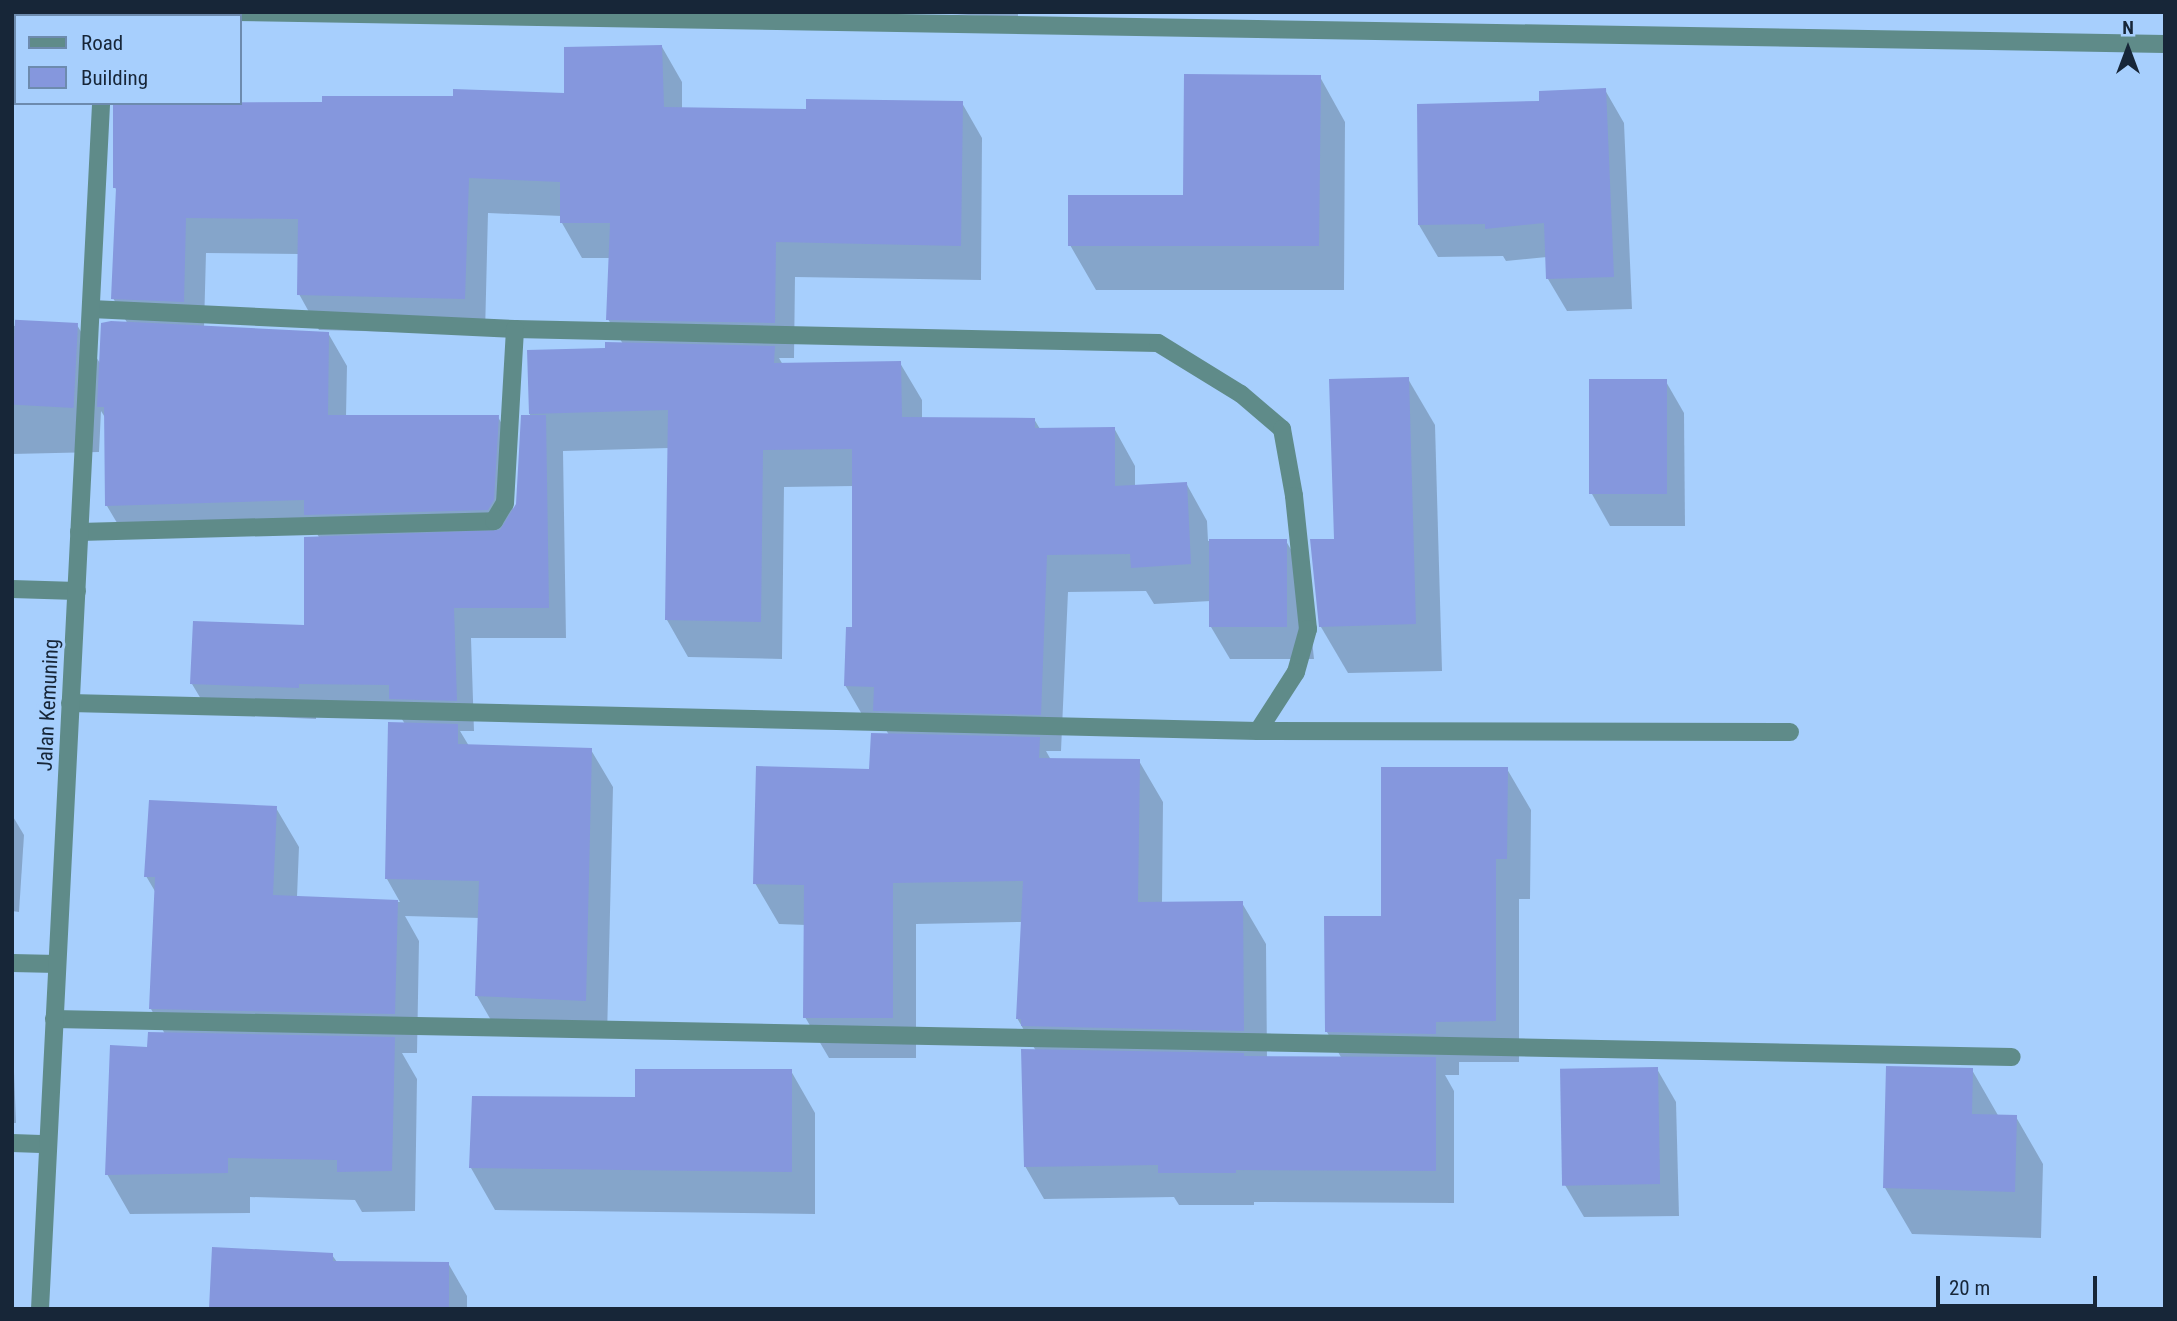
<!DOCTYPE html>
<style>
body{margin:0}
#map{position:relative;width:2177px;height:1321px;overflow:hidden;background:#a7cffd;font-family:"Roboto Condensed",sans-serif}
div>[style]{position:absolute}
.shadow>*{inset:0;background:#0003}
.building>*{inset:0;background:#8597dd;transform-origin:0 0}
.minor>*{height:18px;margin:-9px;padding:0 9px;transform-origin:9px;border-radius:9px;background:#5f8b89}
span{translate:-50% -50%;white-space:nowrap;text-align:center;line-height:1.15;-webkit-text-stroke:6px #a7cffd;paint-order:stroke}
.street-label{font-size:21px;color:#172638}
.frame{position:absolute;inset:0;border:14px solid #172638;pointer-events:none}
.legend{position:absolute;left:14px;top:14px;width:228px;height:91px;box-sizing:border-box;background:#a7cffd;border:2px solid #6d8bae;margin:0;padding:9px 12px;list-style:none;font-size:21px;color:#172638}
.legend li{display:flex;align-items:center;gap:14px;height:35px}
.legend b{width:35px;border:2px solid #6d8bae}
.north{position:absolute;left:2093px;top:14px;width:70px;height:70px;-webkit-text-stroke:5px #a7cffd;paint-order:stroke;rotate:0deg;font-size:19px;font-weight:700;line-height:28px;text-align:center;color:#172638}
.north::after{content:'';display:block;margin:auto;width:24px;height:32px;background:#172638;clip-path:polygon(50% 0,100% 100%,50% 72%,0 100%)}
.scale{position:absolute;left:1936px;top:1276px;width:161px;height:32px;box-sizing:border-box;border:4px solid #172638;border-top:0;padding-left:9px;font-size:21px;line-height:24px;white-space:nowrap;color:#172638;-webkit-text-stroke:5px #a7cffd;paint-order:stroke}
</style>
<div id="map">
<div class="shadow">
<i style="clip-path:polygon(918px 12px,1018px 12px,1018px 18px)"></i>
<i style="clip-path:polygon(evenodd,662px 47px,682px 82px,682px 109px,808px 111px,962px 103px,982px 138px,981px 280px,795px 277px,794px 358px,779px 358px,783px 365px,900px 363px,922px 400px,922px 418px,1034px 419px,1040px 429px,1114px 428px,1135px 466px,1135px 486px,1186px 483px,1207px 521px,1208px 541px,1286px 541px,1305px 574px,1314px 659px,1230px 659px,1211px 627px,1211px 601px,1154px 604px,1146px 591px,1068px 592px,1061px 751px,1046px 751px,1051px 760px,1139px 761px,1163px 802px,1162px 904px,1242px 903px,1266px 944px,1267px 1058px,1342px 1059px,1327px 1032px,1383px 918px,1507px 769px,1531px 810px,1530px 899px,1519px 899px,1519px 1062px,1459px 1062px,1459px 1075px,1445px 1075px,1454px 1091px,1454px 1203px,1254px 1202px,1254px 1205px,1179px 1205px,1174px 1197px,1044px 1199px,1025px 1166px,1036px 1051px,1017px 1018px,1022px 922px,916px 924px,916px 1058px,829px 1058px,805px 1017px,806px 925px,779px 924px,755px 883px,871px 771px,889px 735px,882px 723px,867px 723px,845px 685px,854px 629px,854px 486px,784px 487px,782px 659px,688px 657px,667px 620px,669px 448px,563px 451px,566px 638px,471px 638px,474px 731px,460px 731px,469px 746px,591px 750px,613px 787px,607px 1038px,499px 1034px,477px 996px,480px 918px,405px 916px,419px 941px,417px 1053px,402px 1053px,417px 1079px,415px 1211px,362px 1212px,355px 1200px,250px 1197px,250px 1213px,130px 1214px,107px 1174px,149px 1048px,165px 1034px,151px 1009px,156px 893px,146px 876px,276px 808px,299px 847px,297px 897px,400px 902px,387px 879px,405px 724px,400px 716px,316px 714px,316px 719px,210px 714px,192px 684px,306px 627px,320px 539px,316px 532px,126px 538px,107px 506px,106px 419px,101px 411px,99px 452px,12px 454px,12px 326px,77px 325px,101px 365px,129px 326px,113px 298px,117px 192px,115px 187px,323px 104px,566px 94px,662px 47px,488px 213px,562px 216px,562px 223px,582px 258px,610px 258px,608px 319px,623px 344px,607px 350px,530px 414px,518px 504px,513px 513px,516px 449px,498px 417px,346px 417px,347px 366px,328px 333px,204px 328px,206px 253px,299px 254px,299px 294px,319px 330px,485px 334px,488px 213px)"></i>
<i style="clip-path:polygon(1320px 77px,1345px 122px,1344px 290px,1096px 290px,1070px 245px,1185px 197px)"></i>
<i style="clip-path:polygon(1605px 90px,1624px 123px,1632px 309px,1567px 311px,1548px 279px,1547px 257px,1506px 261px,1503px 256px,1438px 257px,1419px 225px,1541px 102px)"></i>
<i style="clip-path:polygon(1408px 379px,1435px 425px,1442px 671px,1348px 673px,1321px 627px,1336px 541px)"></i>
<i style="clip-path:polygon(1665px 380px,1684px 413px,1685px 526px,1610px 526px,1592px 494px)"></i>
<i style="clip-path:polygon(12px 815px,24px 835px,19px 912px,12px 911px)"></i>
<i style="clip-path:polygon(12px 1021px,16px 1123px,12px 1123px)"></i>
<i style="clip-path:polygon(1657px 1069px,1676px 1102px,1679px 1216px,1584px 1217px,1565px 1185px)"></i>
<i style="clip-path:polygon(1972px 1070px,1999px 1117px,2016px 1117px,2043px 1164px,2041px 1238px,1912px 1234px,1885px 1188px)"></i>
<i style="clip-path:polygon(791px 1071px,815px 1113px,815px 1214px,495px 1210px,471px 1168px,473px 1097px,637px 1099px)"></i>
<i style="clip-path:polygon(332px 1255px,337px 1262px,448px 1263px,467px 1296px,467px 1309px,210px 1309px)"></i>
</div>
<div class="building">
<i style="clip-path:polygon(662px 45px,664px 107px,806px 109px,806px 99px,963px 101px,961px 246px,776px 242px,775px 323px,606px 320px,610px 223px,560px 223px,560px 182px,469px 178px,465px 299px,297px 295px,298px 219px,186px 218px,184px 302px,111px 299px,116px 188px,113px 188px,113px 103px,322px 102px,322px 96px,453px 96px,453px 89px,564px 93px,564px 47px)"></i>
<i style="clip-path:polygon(1184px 74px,1321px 75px,1319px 246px,1068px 246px,1068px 195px,1183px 195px)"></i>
<i style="clip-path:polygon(1606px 88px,1614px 277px,1546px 279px,1544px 223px,1485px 229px,1485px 224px,1418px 225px,1417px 104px,1539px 101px,1539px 91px)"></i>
<i style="clip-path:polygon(111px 321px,329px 332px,328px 415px,499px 415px,494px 500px,488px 510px,304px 515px,304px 500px,105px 506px,104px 407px,97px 407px,101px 323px)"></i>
<i style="left:78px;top:323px;width:85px;height:63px;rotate:93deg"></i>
<i style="clip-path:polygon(605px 342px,775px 346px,774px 363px,901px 361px,902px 417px,1035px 418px,1035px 428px,1115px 427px,1115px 486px,1187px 482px,1191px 564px,1131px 568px,1130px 554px,1047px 555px,1041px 715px,873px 711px,874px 687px,844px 686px,846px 627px,852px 627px,852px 449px,763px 450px,761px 622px,665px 620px,668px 410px,529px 414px,527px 350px,605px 348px)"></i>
<i style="clip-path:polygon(1409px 377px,1416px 624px,1319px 627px,1310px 539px,1334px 539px,1329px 379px)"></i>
<i style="left:1589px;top:379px;width:78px;height:115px"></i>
<i style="clip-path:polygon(521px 415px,546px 415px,549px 608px,454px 608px,457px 701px,389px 699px,389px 685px,299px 684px,299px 688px,190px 684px,193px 621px,304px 625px,304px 537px,500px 530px,516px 504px)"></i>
<i style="left:1209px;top:539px;width:78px;height:88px"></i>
<i style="clip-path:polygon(388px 722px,458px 724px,458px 744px,592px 748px,586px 1001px,475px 996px,479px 881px,385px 879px)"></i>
<i style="clip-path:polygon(871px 733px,1040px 737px,1039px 758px,1140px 759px,1138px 902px,1243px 901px,1244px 1031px,1021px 1026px,1021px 1019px,1016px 1019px,1023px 881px,893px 883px,893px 1018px,803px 1018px,804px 885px,753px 884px,756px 766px,869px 769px)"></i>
<i style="clip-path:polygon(1381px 767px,1508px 767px,1507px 859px,1496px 859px,1496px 1021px,1436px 1022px,1436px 1034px,1325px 1032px,1324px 916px,1381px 916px)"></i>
<i style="clip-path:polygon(149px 800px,277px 806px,273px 895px,398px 900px,395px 1014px,149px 1009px,155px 877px,144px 877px)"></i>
<i style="clip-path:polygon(148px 1032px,395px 1037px,392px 1171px,337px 1172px,337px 1160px,228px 1158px,228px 1173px,105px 1175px,110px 1045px,147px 1047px)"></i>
<i style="clip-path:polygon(1021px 1049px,1244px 1053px,1244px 1056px,1436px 1057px,1436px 1171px,1236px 1170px,1236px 1173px,1158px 1173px,1158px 1165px,1024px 1167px)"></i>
<i style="clip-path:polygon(1886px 1066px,1973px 1068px,1972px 1114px,2017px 1115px,2015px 1192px,1883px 1188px)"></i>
<i style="left:1658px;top:1067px;width:117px;height:98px;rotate:89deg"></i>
<i style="clip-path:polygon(635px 1069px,792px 1069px,792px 1172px,469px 1168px,472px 1096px,635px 1097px)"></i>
<i style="clip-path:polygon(212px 1247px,333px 1253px,333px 1261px,449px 1262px,449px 1309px,209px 1309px)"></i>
</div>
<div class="minor">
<i style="left:235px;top:12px;width:1930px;rotate:0.95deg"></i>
<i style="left:105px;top:16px;width:4px;rotate:-90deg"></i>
<i style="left:91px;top:309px;width:424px;rotate:2.7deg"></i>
<i style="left:515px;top:329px;width:643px;rotate:1.25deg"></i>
<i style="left:1158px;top:343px;width:97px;rotate:31.6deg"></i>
<i style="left:1241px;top:394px;width:54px;rotate:40.5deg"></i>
<i style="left:1282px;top:429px;width:68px;rotate:79.8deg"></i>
<i style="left:1294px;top:496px;width:134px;rotate:84deg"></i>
<i style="left:1308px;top:629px;width:45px;rotate:105.6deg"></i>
<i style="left:1296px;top:672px;width:70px;rotate:122.8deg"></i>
<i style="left:79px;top:532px;width:415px;rotate:-1.5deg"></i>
<i style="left:494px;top:521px;width:21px;rotate:-59deg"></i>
<i style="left:505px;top:503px;width:174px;rotate:-86.7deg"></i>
<i style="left:12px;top:589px;width:65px;rotate:1.8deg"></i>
<i style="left:70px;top:703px;width:1188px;rotate:1.35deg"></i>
<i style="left:1258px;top:731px;width:532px;rotate:0.11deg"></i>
<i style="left:12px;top:963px;width:45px;rotate:1.3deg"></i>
<i style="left:54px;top:1019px;width:1958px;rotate:1.11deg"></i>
<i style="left:12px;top:1143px;width:36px;rotate:2deg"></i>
<i style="left:40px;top:1309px;width:1208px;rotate:-87.1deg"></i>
</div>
<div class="street-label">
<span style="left:48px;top:705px;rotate:-87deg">Jalan Kemuning</span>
</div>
<div class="frame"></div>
<ul class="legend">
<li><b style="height:9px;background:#5f8b89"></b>Road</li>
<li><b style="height:19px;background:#8597dd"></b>Building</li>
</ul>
<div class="north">N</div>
<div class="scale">20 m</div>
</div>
